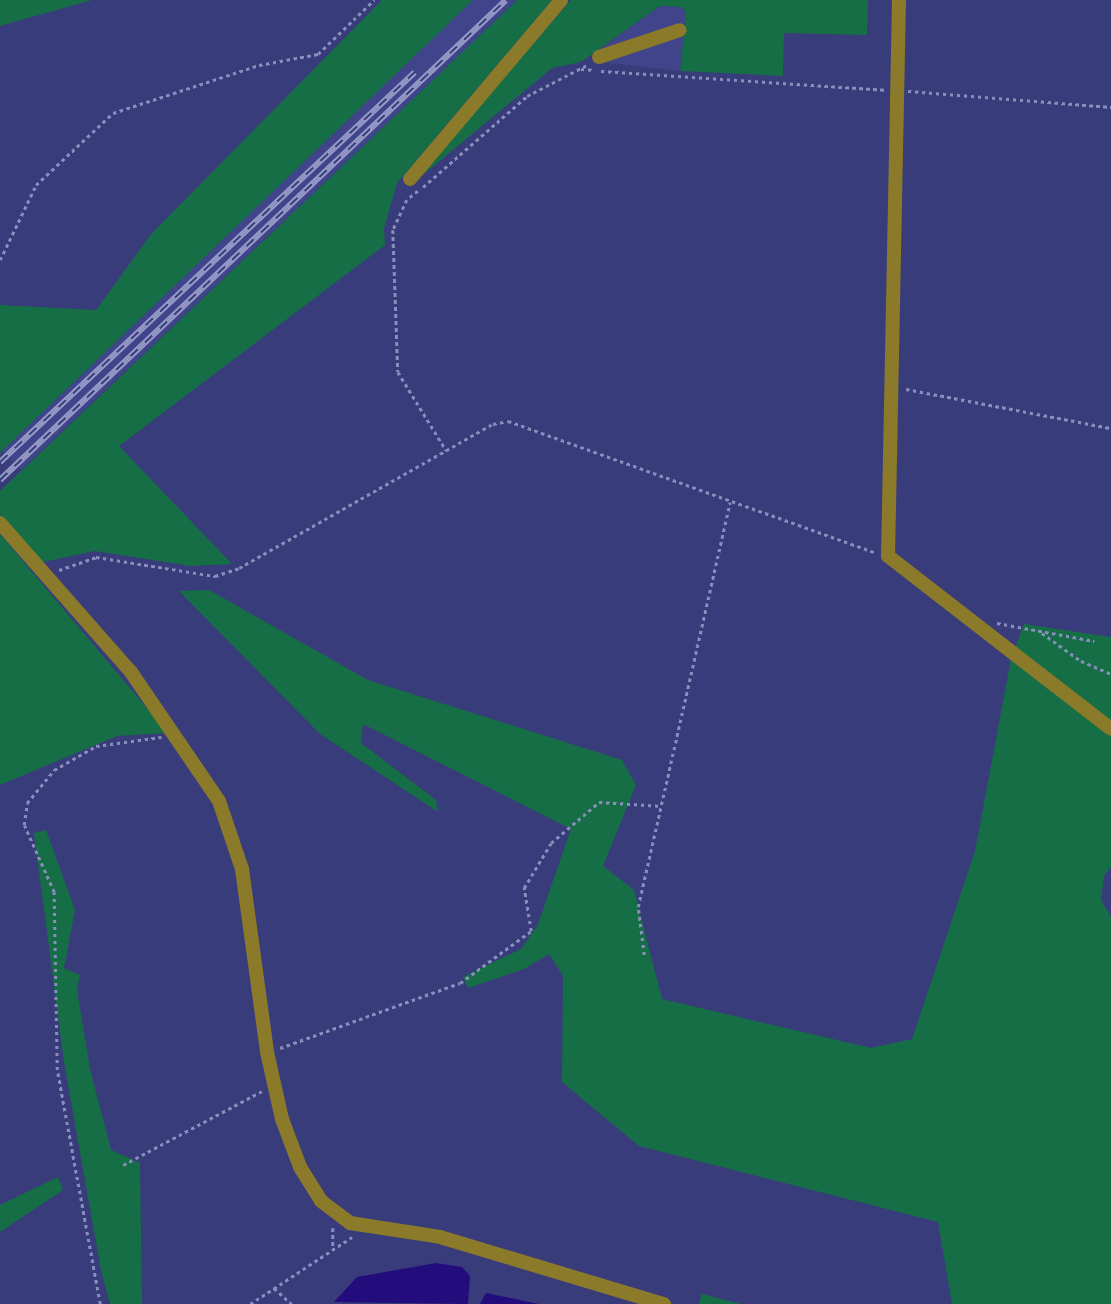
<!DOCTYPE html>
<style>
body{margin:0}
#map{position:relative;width:1111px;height:1304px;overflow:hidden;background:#393c7b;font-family:Overpass,sans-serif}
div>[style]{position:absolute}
.built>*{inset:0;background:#40448a}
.green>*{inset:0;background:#166e46}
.water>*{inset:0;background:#230c7b}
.path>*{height:2.5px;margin-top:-1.25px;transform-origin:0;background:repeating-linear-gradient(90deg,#8a8ebc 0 3.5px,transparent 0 7px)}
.minor>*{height:14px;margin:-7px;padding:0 7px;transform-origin:7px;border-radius:7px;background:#8a7a29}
.rail>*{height:6px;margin-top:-3px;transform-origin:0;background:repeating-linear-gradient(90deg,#393c7b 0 10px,#979bc7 0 20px);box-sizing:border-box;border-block:2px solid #979bc7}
span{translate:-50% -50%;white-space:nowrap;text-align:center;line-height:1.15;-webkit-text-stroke:6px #393c7b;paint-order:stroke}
</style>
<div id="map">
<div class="built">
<i style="clip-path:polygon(472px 0,517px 0,21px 470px,2px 451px)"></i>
<i style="clip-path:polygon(660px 6px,681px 7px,686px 12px,680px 71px,602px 62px,594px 53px)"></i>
</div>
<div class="green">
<i style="clip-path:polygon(0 0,92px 0,0 26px)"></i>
<i style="clip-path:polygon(382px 0,473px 0,0 453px,0 305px,96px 310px,152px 233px)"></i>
<i style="clip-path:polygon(517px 0,552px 0,397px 183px,384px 228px,385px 245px,119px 446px,232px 564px,191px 566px,95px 551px,43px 562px,0 515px,0 491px)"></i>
<i style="clip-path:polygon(571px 0,868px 0,867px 35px,784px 33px,783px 76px,680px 71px,686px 12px,681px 7px,660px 6px,581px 62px,552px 68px,413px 183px)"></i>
<i style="clip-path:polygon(0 534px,168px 733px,117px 736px,0 785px)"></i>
<i style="clip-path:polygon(209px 590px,368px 680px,622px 760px,636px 785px,603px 866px,634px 890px,662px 999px,871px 1048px,912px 1039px,975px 851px,1011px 659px,1024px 624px,1111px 637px,1111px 867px,1104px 876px,1101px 900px,1111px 917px,1111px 1304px,952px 1304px,938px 1222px,639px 1146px,562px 1082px,563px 976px,549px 954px,524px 969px,468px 988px,463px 977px,521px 949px,538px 924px,571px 829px,363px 724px,361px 743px,436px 800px,438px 812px,320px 734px,179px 591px)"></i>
<i style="clip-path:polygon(46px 830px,75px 910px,64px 968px,80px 975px,77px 990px,90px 1069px,111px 1150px,140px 1163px,142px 1304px,110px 1304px,101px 1270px,64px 1062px,34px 833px)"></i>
<i style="clip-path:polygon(58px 1177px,63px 1190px,0 1232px,0 1205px)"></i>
<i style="clip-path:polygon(702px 1293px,702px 1294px,741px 1304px,699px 1304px)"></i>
</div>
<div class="water">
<i style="clip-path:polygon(436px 1263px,462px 1267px,470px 1276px,468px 1304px,334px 1302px,357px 1277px)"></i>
<i style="clip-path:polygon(486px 1293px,539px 1304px,480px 1304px)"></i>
</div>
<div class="path">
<i style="left:581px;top:69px;width:14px;rotate:4deg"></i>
<i style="left:601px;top:71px;width:284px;rotate:3.8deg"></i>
<i style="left:908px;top:91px;width:204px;rotate:4.5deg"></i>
<i style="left:423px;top:187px;width:138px;rotate:-41.2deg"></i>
<i style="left:527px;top:96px;width:68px;rotate:-27.3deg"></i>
<i style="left:418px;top:191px;width:14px;rotate:141deg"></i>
<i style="left:407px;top:200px;width:33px;rotate:115deg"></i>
<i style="left:393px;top:230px;width:142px;rotate:88deg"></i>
<i style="left:398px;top:372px;width:92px;rotate:58.4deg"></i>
<i style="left:0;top:260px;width:83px;rotate:-64.4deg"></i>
<i style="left:36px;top:185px;width:105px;rotate:-43.1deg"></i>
<i style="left:113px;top:113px;width:154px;rotate:-18.2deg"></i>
<i style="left:259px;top:65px;width:60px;rotate:-10.6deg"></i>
<i style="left:318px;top:54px;width:78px;rotate:-44deg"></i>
<i style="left:906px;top:389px;width:209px;rotate:10.8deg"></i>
<i style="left:59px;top:570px;width:39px;rotate:-19deg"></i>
<i style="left:96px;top:557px;width:121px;rotate:9.1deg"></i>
<i style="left:215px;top:576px;width:25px;rotate:-18deg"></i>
<i style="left:239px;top:568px;width:292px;rotate:-29.6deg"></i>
<i style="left:493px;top:424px;width:15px;rotate:-11deg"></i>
<i style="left:508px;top:421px;width:389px;rotate:19.7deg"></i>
<i style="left:997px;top:623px;width:99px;rotate:10.5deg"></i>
<i style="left:1042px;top:633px;width:48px;rotate:35.7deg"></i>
<i style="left:1081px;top:661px;width:33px;rotate:23deg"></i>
<i style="left:644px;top:955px;width:48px;rotate:-97.1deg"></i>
<i style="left:638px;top:907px;width:415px;rotate:-77.2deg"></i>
<i style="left:280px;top:1048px;width:191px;rotate:-19.9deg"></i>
<i style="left:460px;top:983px;width:88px;rotate:-36.2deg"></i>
<i style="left:531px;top:931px;width:44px;rotate:-99.2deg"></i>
<i style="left:524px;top:888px;width:52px;rotate:-59deg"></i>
<i style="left:551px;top:843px;width:63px;rotate:-40.5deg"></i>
<i style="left:599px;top:802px;width:63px;rotate:3.6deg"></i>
<i style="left:123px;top:1165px;width:157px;rotate:-28deg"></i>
<i style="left:333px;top:1228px;width:18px;rotate:90deg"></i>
<i style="left:274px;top:1288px;width:24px;rotate:42deg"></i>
<i style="left:100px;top:1304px;width:238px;rotate:-100.4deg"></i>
<i style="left:57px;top:1070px;width:178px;rotate:-91deg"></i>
<i style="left:54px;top:892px;width:73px;rotate:-114.1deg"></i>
<i style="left:24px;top:825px;width:22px;rotate:-82deg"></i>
<i style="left:27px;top:803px;width:43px;rotate:-50.7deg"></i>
<i style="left:54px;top:770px;width:48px;rotate:-29.7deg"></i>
<i style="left:96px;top:746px;width:66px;rotate:-7.9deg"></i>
<i style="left:250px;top:1304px;width:122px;rotate:-33.3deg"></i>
</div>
<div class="minor">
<i style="left:899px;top:0;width:556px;rotate:91.13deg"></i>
<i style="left:888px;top:556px;width:282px;rotate:37.8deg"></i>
<i style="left:599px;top:57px;width:85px;rotate:-18.4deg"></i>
<i style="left:410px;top:179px;width:234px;rotate:-49.8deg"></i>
<i style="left:0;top:523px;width:198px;rotate:48.7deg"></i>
<i style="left:131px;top:672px;width:156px;rotate:55.7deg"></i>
<i style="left:219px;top:801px;width:72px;rotate:71.3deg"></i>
<i style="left:242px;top:869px;width:185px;rotate:82.2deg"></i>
<i style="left:267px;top:1052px;width:69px;rotate:77.4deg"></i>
<i style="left:282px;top:1119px;width:51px;rotate:69.4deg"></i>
<i style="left:300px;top:1167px;width:40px;rotate:58deg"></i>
<i style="left:321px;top:1201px;width:36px;rotate:37deg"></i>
<i style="left:350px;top:1223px;width:91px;rotate:8.8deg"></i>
<i style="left:440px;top:1237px;width:234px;rotate:16.7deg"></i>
</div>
<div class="rail">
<i style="left:0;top:462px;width:569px;rotate:-43.22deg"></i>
<i style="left:0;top:480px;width:697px;rotate:-43.49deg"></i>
</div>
</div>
